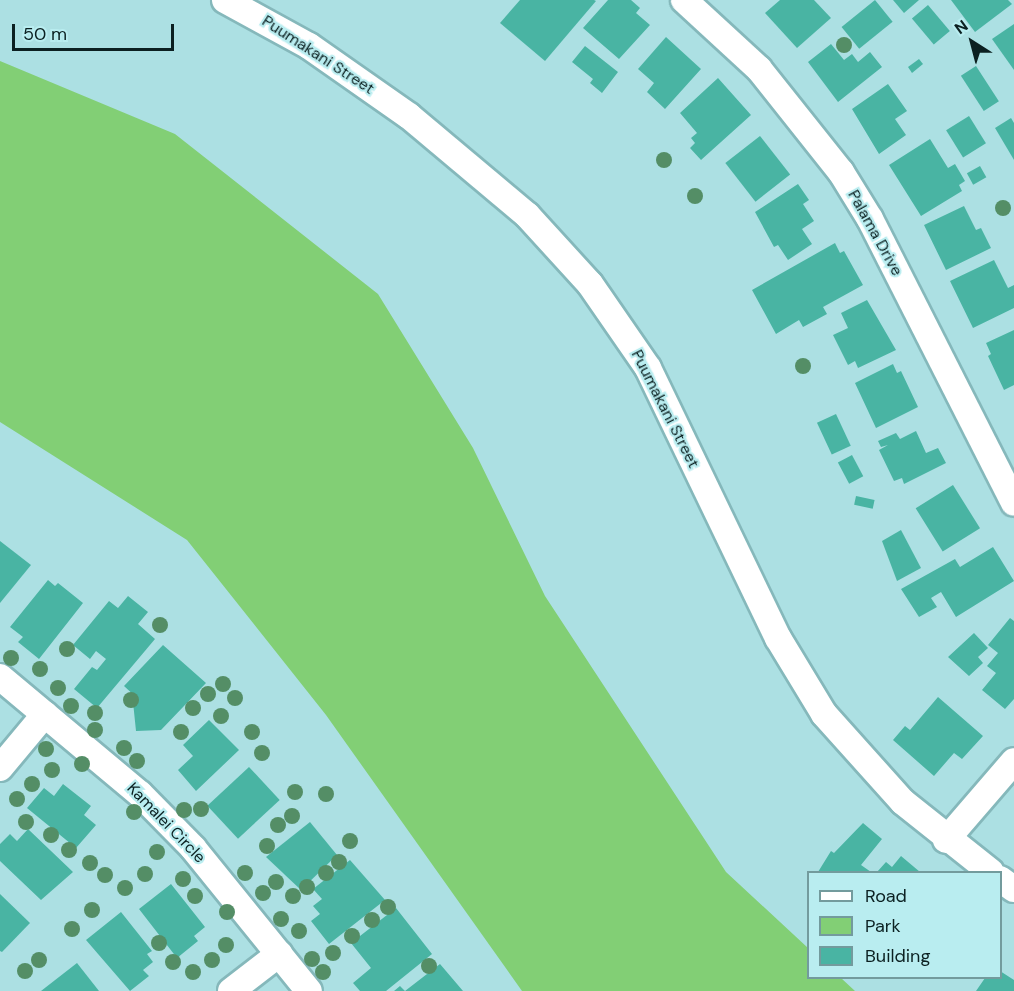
<!DOCTYPE html>
<style>
body{margin:0}
#map{position:relative;width:1014px;height:991px;overflow:hidden;background:#ace0e3;font-family:"DM Sans",sans-serif}
div>[style]{position:absolute}
.green>*{inset:0;background:#82cf75}
.building>*{inset:0;background:#49b4a3;transform-origin:0 0}
.roads{filter:drop-shadow(2px 0 #85b8bb) drop-shadow(-2px 0 #85b8bb) drop-shadow(0 2px #85b8bb) drop-shadow(0 -2px #85b8bb)}
.minor>*{height:26px;margin:-13px;padding:0 13px;transform-origin:13px;border-radius:13px;background:#fff}
.trees>*{width:16px;height:16px;margin:-8px;border-radius:50%;background:#548e66}
span{translate:-50% -50%;white-space:nowrap;text-align:center;line-height:1.15;-webkit-text-stroke:4.5px #b9edf0;paint-order:stroke}
.street-label{font-size:16px;color:#0b2021}
.legend{position:absolute;left:807px;top:871px;width:195px;height:108px;box-sizing:border-box;background:#b9edf0;border:2px solid #739b9d;margin:0;padding:8px 10px;list-style:none;font-size:18px;color:#0b2021}
.legend li{display:flex;align-items:center;gap:12px;height:30px}
.legend b{width:30px;border:2px solid #739b9d}
.north{position:absolute;left:942px;top:12px;width:60px;height:60px;-webkit-text-stroke:4px #b9edf0;paint-order:stroke;rotate:324deg;font-size:16px;font-weight:700;line-height:24px;text-align:center;color:#0b2021}
.north::after{content:'';display:block;margin:auto;width:21px;height:27px;background:#0b2021;clip-path:polygon(50% 0,100% 100%,50% 72%,0 100%)}
.scale{position:absolute;left:12px;top:24px;width:162px;height:27px;box-sizing:border-box;border:3px solid #0b2021;border-top:0;padding-left:8px;font-size:18px;line-height:21px;white-space:nowrap;color:#0b2021;-webkit-text-stroke:4px #b9edf0;paint-order:stroke}
</style>
<div id="map">
<div class="green">
<i style="clip-path:polygon(0 61px,175px 134px,378px 294px,473px 448px,545px 596px,726px 872px,808px 948px,808px 978px,841px 978px,855px 991px,522px 991px,326px 715px,187px 540px,0 422px)"></i>
</div>
<div class="building">
<i style="clip-path:polygon(520px 0,594px 0,596px 1px,545px 61px,500px 23px)"></i>
<i style="clip-path:polygon(608px 0,631px 0,640px 8px,636px 13px,650px 25px,619px 59px,583px 28px)"></i>
<i style="clip-path:polygon(780px 0,814px 0,831px 18px,797px 48px,765px 13px)"></i>
<i style="left:875px;top:0;width:28px;height:43px;rotate:51deg"></i>
<i style="clip-path:polygon(893px 0,919px 0,904px 13px)"></i>
<i style="clip-path:polygon(951px 0,1008px 0,1012px 4px,975px 32px)"></i>
<i style="left:928px;top:5px;width:34px;height:21px;rotate:50deg"></i>
<i style="clip-path:polygon(1014px 24px,1014px 70px,992px 39px)"></i>
<i style="clip-path:polygon(666px 37px,701px 69px,665px 109px,647px 92px,654px 83px,638px 69px)"></i>
<i style="clip-path:polygon(831px 44px,844px 60px,852px 54px,858px 62px,870px 52px,882px 67px,838px 102px,808px 62px)"></i>
<i style="clip-path:polygon(585px 46px,618px 72px,602px 93px,590px 83px,593px 79px,572px 62px)"></i>
<i style="clip-path:polygon(919px 59px,923px 64px,912px 73px,908px 67px)"></i>
<i style="left:976px;top:66px;width:42px;height:18px;rotate:57deg"></i>
<i style="clip-path:polygon(718px 78px,751px 115px,701px 160px,690px 148px,695px 143px,691px 138px,697px 133px,680px 113px)"></i>
<i style="clip-path:polygon(888px 84px,907px 111px,895px 119px,906px 135px,879px 154px,852px 109px)"></i>
<i style="left:969px;top:116px;width:32px;height:27px;rotate:58deg"></i>
<i style="clip-path:polygon(1011px 118px,1014px 123px,1014px 160px,995px 128px)"></i>
<i style="left:760px;top:136px;width:49px;height:44px;rotate:52deg"></i>
<i style="clip-path:polygon(930px 139px,948px 168px,955px 164px,965px 181px,959px 185px,962px 191px,921px 216px,889px 165px)"></i>
<i style="left:980px;top:166px;width:13px;height:15px;rotate:61deg"></i>
<i style="clip-path:polygon(798px 184px,809px 200px,803px 204px,814px 221px,802px 229px,812px 244px,788px 260px,778px 245px,774px 247px,755px 212px)"></i>
<i style="clip-path:polygon(964px 206px,976px 230px,981px 228px,991px 248px,946px 270px,924px 225px)"></i>
<i style="clip-path:polygon(835px 243px,840px 253px,844px 251px,863px 285px,823px 307px,827px 314px,803px 327px,799px 320px,776px 334px,752px 290px)"></i>
<i style="clip-path:polygon(994px 260px,1008px 288px,1014px 285px,1014px 308px,973px 328px,950px 281px)"></i>
<i style="clip-path:polygon(867px 300px,896px 350px,858px 368px,855px 361px,848px 365px,833px 335px,848px 328px,841px 313px)"></i>
<i style="clip-path:polygon(1014px 330px,1014px 385px,1004px 390px,988px 356px,991px 354px,986px 343px)"></i>
<i style="clip-path:polygon(893px 364px,897px 373px,901px 371px,918px 407px,876px 428px,855px 383px)"></i>
<i style="left:836px;top:414px;width:35px;height:21px;rotate:65deg"></i>
<i style="clip-path:polygon(916px 431px,926px 453px,938px 448px,946px 463px,904px 484px,902px 478px,894px 481px,879px 450px,888px 445px,881px 447px,878px 441px,896px 433px,900px 439px)"></i>
<i style="left:852px;top:455px;width:24px;height:16px;rotate:62deg"></i>
<i style="left:953px;top:485px;width:51px;height:44px;rotate:58deg"></i>
<i style="left:856px;top:496px;width:19px;height:9px;rotate:12deg"></i>
<i style="clip-path:polygon(901px 530px,921px 568px,897px 581px,882px 541px)"></i>
<i style="clip-path:polygon(0 541px,31px 565px,0 603px)"></i>
<i style="clip-path:polygon(993px 547px,1014px 581px,956px 617px,941px 592px,931px 598px,937px 607px,919px 617px,901px 589px,955px 559px,960px 567px)"></i>
<i style="clip-path:polygon(48px 580px,55px 586px,58px 583px,83px 603px,39px 659px,18px 642px,23px 637px,10px 627px)"></i>
<i style="clip-path:polygon(128px 596px,148px 612px,138px 624px,155px 639px,97px 708px,74px 689px,92px 667px,97px 670px,106px 659px,96px 651px,90px 659px,73px 645px,109px 601px,118px 608px)"></i>
<i style="clip-path:polygon(1010px 618px,1014px 621px,1014px 699px,1005px 709px,982px 690px,996px 673px,987px 666px,998px 653px,988px 645px)"></i>
<i style="clip-path:polygon(974px 633px,988px 648px,978px 657px,983px 663px,969px 676px,948px 657px)"></i>
<i style="clip-path:polygon(163px 645px,206px 683px,161px 730px,136px 731px,133px 702px,137px 698px,124px 686px)"></i>
<i style="clip-path:polygon(938px 697px,983px 736px,962px 759px,954px 753px,934px 776px,893px 740px,905px 726px,910px 730px)"></i>
<i style="clip-path:polygon(209px 720px,239px 750px,196px 791px,178px 770px,193px 756px,183px 745px)"></i>
<i style="left:249px;top:767px;width:45px;height:57px;rotate:47deg"></i>
<i style="clip-path:polygon(63px 784px,91px 806px,84px 815px,96px 825px,76px 848px,27px 808px,44px 788px,54px 796px)"></i>
<i style="clip-path:polygon(310px 822px,337px 855px,301px 890px,266px 857px)"></i>
<i style="clip-path:polygon(863px 823px,882px 839px,861px 865px,871px 872px,818px 872px,831px 851px,834px 853px)"></i>
<i style="clip-path:polygon(28px 829px,73px 872px,41px 900px,0 861px,0 844px,10px 834px,17px 841px)"></i>
<i style="clip-path:polygon(901px 856px,920px 872px,877px 872px,886px 862px,892px 867px)"></i>
<i style="clip-path:polygon(350px 860px,385px 900px,329px 944px,311px 921px,320px 914px,313px 906px,322px 899px,313px 889px)"></i>
<i style="clip-path:polygon(171px 884px,205px 927px,194px 936px,198px 941px,177px 958px,139px 909px)"></i>
<i style="clip-path:polygon(0 894px,30px 923px,2px 952px,0 951px)"></i>
<i style="clip-path:polygon(396px 908px,432px 954px,386px 991px,360px 991px,353px 983px,371px 968px,351px 943px)"></i>
<i style="clip-path:polygon(121px 912px,152px 951px,147px 954px,153px 962px,143px 970px,149px 976px,130px 991px,86px 940px)"></i>
<i style="clip-path:polygon(77px 963px,99px 991px,41px 991px)"></i>
<i style="clip-path:polygon(440px 964px,463px 991px,394px 991px,400px 986px,405px 991px)"></i>
<i style="clip-path:polygon(1000px 971px,1014px 980px,1014px 991px,976px 991px,985px 978px,1000px 978px)"></i>
</div>
<div class="roads">
<div class="minor">
<i style="left:225px;top:0;width:96px;rotate:28.7deg"></i>
<i style="left:309px;top:46px;width:122px;rotate:35deg"></i>
<i style="left:409px;top:116px;width:154px;rotate:40deg"></i>
<i style="left:527px;top:215px;width:93px;rotate:47.6deg"></i>
<i style="left:590px;top:284px;width:102px;rotate:55.4deg"></i>
<i style="left:648px;top:368px;width:300px;rotate:64.3deg"></i>
<i style="left:778px;top:638px;width:89px;rotate:58.8deg"></i>
<i style="left:824px;top:714px;width:118px;rotate:48.1deg"></i>
<i style="left:903px;top:802px;width:112px;rotate:38.5deg"></i>
<i style="left:684px;top:0;width:102px;rotate:42.6deg"></i>
<i style="left:759px;top:69px;width:132px;rotate:51.5deg"></i>
<i style="left:841px;top:172px;width:55px;rotate:58.3deg"></i>
<i style="left:870px;top:219px;width:318px;rotate:63.1deg"></i>
<i style="left:0;top:677px;width:182px;rotate:39.9deg"></i>
<i style="left:140px;top:794px;width:76px;rotate:45.5deg"></i>
<i style="left:193px;top:848px;width:184px;rotate:51deg"></i>
<i style="left:0;top:768px;width:70px;rotate:-50.2deg"></i>
<i style="left:946px;top:840px;width:104px;rotate:-49.3deg"></i>
<i style="left:1000px;top:879px;width:17px;rotate:36deg"></i>
<i style="left:231px;top:991px;width:61px;rotate:-37.6deg"></i>
</div>
</div>
<div class="trees">
<i style="left:844px;top:45px"></i>
<i style="left:664px;top:160px"></i>
<i style="left:695px;top:196px"></i>
<i style="left:1003px;top:208px"></i>
<i style="left:803px;top:366px"></i>
<i style="left:160px;top:625px"></i>
<i style="left:67px;top:649px"></i>
<i style="left:11px;top:658px"></i>
<i style="left:40px;top:669px"></i>
<i style="left:223px;top:684px"></i>
<i style="left:58px;top:688px"></i>
<i style="left:208px;top:694px"></i>
<i style="left:235px;top:698px"></i>
<i style="left:131px;top:700px"></i>
<i style="left:71px;top:706px"></i>
<i style="left:193px;top:708px"></i>
<i style="left:95px;top:713px"></i>
<i style="left:221px;top:716px"></i>
<i style="left:95px;top:730px"></i>
<i style="left:181px;top:732px"></i>
<i style="left:252px;top:732px"></i>
<i style="left:124px;top:748px"></i>
<i style="left:46px;top:749px"></i>
<i style="left:262px;top:753px"></i>
<i style="left:137px;top:761px"></i>
<i style="left:82px;top:764px"></i>
<i style="left:52px;top:770px"></i>
<i style="left:32px;top:784px"></i>
<i style="left:295px;top:792px"></i>
<i style="left:326px;top:794px"></i>
<i style="left:17px;top:799px"></i>
<i style="left:201px;top:809px"></i>
<i style="left:184px;top:810px"></i>
<i style="left:134px;top:812px"></i>
<i style="left:292px;top:816px"></i>
<i style="left:26px;top:822px"></i>
<i style="left:278px;top:825px"></i>
<i style="left:51px;top:835px"></i>
<i style="left:350px;top:841px"></i>
<i style="left:267px;top:846px"></i>
<i style="left:69px;top:850px"></i>
<i style="left:157px;top:852px"></i>
<i style="left:339px;top:862px"></i>
<i style="left:90px;top:863px"></i>
<i style="left:245px;top:873px"></i>
<i style="left:326px;top:873px"></i>
<i style="left:145px;top:874px"></i>
<i style="left:105px;top:875px"></i>
<i style="left:183px;top:879px"></i>
<i style="left:276px;top:882px"></i>
<i style="left:307px;top:887px"></i>
<i style="left:125px;top:888px"></i>
<i style="left:263px;top:893px"></i>
<i style="left:195px;top:896px"></i>
<i style="left:293px;top:896px"></i>
<i style="left:388px;top:907px"></i>
<i style="left:92px;top:910px"></i>
<i style="left:227px;top:912px"></i>
<i style="left:281px;top:919px"></i>
<i style="left:372px;top:920px"></i>
<i style="left:72px;top:929px"></i>
<i style="left:299px;top:931px"></i>
<i style="left:352px;top:936px"></i>
<i style="left:159px;top:943px"></i>
<i style="left:226px;top:945px"></i>
<i style="left:333px;top:953px"></i>
<i style="left:312px;top:959px"></i>
<i style="left:39px;top:960px"></i>
<i style="left:212px;top:960px"></i>
<i style="left:173px;top:962px"></i>
<i style="left:429px;top:966px"></i>
<i style="left:25px;top:971px"></i>
<i style="left:193px;top:972px"></i>
<i style="left:323px;top:972px"></i>
</div>
<div class="street-label">
<span style="left:318px;top:55px;rotate:33deg">Puumakani Street</span>
<span style="left:875px;top:233px;rotate:61deg">Palama Drive</span>
<span style="left:665px;top:409px;rotate:63deg">Puumakani Street</span>
<span style="left:166px;top:823px;rotate:46deg">Kamalei Circle</span>
</div>
<ul class="legend">
<li><b style="height:8px;background:#fff"></b>Road</li>
<li><b style="height:16px;background:#82cf75"></b>Park</li>
<li><b style="height:16px;background:#49b4a3"></b>Building</li>
</ul>
<div class="north">N</div>
<div class="scale">50 m</div>
</div>
